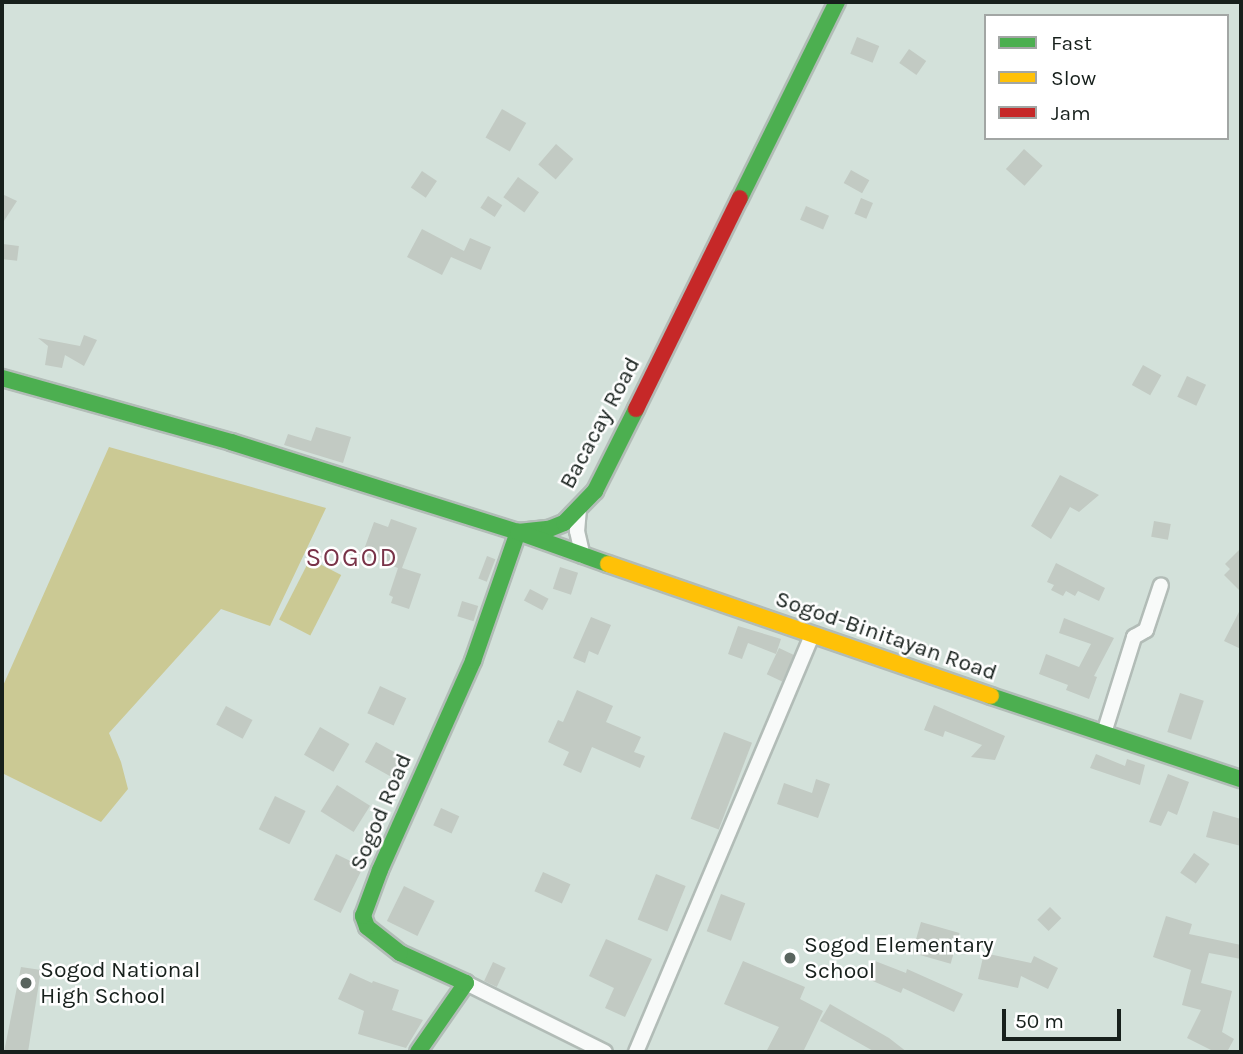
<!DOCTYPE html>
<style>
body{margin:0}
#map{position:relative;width:1243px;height:1054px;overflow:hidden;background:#d3e1da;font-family:Karla,sans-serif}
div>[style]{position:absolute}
.green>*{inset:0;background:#cbc994;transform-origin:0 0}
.building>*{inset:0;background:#c2cac3;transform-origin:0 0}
.roads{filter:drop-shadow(2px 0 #b2bcb7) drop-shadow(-2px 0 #b2bcb7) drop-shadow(0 2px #b2bcb7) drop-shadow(0 -2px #b2bcb7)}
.street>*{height:14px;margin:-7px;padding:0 7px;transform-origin:7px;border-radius:7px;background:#f8faf9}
.fast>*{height:16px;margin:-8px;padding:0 8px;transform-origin:8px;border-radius:8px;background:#4caf50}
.slow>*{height:16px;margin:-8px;padding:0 8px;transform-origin:8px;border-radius:8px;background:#ffc107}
.jam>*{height:16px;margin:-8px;padding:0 8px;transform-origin:8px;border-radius:8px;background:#c62828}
.dots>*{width:19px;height:19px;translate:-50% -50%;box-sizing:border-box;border:4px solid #fff;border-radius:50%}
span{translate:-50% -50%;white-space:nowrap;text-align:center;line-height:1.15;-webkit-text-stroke:5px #fff;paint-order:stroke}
.street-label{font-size:23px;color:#17201c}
.poi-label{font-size:23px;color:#17201c}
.left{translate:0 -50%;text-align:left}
.quarter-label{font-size:26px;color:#793348;letter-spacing:2px}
.frame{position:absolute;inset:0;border:4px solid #17201c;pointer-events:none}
.legend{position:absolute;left:984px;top:14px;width:245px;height:126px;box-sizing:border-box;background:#fff;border:2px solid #a2a6a4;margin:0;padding:9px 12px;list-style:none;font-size:21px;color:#17201c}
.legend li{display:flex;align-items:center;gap:14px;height:35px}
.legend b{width:35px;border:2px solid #a2a6a4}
.scale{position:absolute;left:1002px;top:1009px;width:119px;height:32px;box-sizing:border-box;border:4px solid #17201c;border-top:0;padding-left:9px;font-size:21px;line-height:24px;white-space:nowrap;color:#17201c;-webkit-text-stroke:5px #fff;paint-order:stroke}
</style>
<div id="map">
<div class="green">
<i style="clip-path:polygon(109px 447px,326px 508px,270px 626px,221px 609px,109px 733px,121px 762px,128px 789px,101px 822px,2px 773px,2px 688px)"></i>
<i style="left:310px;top:559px;width:35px;height:68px;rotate:27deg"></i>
</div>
<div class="building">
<i style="left:857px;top:37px;width:24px;height:18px;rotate:22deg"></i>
<i style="left:909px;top:49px;width:21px;height:17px;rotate:35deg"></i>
<i style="left:502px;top:109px;width:28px;height:33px;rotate:30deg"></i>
<i style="left:556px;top:144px;width:23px;height:27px;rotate:41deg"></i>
<i style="left:1024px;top:149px;width:25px;height:27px;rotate:42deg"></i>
<i style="left:851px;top:170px;width:21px;height:15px;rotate:29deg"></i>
<i style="left:422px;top:171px;width:18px;height:20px;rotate:34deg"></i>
<i style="left:518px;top:177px;width:26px;height:25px;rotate:36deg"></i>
<i style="clip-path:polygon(2px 194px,17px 201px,2px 224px)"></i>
<i style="left:488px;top:196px;width:17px;height:14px;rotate:33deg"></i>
<i style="left:861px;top:198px;width:13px;height:17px;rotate:23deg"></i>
<i style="left:806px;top:206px;width:25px;height:15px;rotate:23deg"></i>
<i style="clip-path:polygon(422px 229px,464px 251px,470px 238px,491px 247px,481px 270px,451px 257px,442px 275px,407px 257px)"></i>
<i style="left:3px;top:244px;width:16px;height:15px;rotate:7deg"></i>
<i style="clip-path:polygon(84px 335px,97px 340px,84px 366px,65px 355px,62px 368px,45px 365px,48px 346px,38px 338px,80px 346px)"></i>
<i style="left:1143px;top:365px;width:21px;height:23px;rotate:29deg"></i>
<i style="left:1187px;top:376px;width:21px;height:23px;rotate:25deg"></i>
<i style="clip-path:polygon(316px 427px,351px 437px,343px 463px,284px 445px,288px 434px,311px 441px)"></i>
<i style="clip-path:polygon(1060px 475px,1099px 495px,1079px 512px,1070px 507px,1051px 539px,1031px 526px)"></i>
<i style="clip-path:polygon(391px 519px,417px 528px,402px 568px,421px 574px,409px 609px,391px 603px,393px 597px,389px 595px,398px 568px,362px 555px,374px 522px,388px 527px)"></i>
<i style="left:1154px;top:521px;width:17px;height:16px;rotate:10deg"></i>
<i style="clip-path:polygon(1241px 548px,1241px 592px,1224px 575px,1230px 569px,1225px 564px)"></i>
<i style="left:487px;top:556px;width:9px;height:24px;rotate:21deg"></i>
<i style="clip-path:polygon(1056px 563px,1105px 588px,1099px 601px,1078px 591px,1075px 596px,1066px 591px,1063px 596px,1051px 590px,1054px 585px,1047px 582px)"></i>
<i style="left:560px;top:567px;width:19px;height:23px;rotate:18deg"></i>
<i style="left:530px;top:589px;width:21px;height:13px;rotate:28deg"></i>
<i style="left:462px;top:601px;width:17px;height:16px;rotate:17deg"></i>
<i style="clip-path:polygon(1241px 608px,1241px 649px,1224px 641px)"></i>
<i style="clip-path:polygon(591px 617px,611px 625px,598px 655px,589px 651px,585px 663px,573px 658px)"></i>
<i style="clip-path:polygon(1064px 618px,1114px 638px,1094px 676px,1097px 677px,1089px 699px,1066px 690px,1068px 685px,1039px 674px,1046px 654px,1079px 667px,1091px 644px,1059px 633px)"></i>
<i style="clip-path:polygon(738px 626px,781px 639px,776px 654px,748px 643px,742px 659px,728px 654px)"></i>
<i style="left:779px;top:648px;width:17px;height:29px;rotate:25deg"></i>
<i style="left:380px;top:686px;width:29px;height:30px;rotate:25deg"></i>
<i style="clip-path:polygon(577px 690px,613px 706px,606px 722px,641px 737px,634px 752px,645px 756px,640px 768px,592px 747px,581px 773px,563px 765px,569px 752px,548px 742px,558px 720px,563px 722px)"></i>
<i style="left:1180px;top:693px;width:25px;height:41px;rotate:18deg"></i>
<i style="clip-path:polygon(934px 705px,1005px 736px,995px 760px,971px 757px,982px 745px,945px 731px,943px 737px,924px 730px)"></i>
<i style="left:226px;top:706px;width:30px;height:21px;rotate:28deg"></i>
<i style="left:320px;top:727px;width:34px;height:32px;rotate:30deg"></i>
<i style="left:724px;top:732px;width:30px;height:93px;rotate:21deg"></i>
<i style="left:376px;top:742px;width:29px;height:23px;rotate:29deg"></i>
<i style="clip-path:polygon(1096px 754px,1125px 766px,1127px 759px,1145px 765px,1140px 785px,1090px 768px)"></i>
<i style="clip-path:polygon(1168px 774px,1189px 782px,1177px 815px,1168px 811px,1161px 826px,1149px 822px)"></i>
<i style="clip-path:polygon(816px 779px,830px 784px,818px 818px,777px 804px,784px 783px,812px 793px)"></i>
<i style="left:337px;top:785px;width:39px;height:31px;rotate:32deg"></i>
<i style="left:275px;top:796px;width:34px;height:37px;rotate:26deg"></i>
<i style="left:441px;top:808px;width:20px;height:19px;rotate:24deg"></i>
<i style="clip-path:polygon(1213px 811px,1241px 819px,1241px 846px,1206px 837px)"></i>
<i style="left:1194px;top:853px;width:19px;height:24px;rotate:35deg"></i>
<i style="left:336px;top:854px;width:30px;height:51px;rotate:26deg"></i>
<i style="left:543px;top:872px;width:30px;height:21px;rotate:24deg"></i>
<i style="left:656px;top:874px;width:32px;height:49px;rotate:22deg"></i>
<i style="left:404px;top:886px;width:34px;height:39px;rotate:26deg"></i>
<i style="left:721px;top:894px;width:26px;height:40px;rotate:21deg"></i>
<i style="left:1050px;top:907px;width:16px;height:18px;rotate:45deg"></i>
<i style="clip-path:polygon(1166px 916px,1192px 924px,1189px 934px,1241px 945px,1241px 959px,1209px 953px,1201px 983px,1232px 991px,1222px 1032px,1234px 1039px,1227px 1052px,1215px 1052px,1187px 1038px,1201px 1010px,1182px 1005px,1191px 970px,1153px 957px)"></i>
<i style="left:921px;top:922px;width:40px;height:32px;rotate:16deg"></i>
<i style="clip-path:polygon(606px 939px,652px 959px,625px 1017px,605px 1008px,614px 988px,589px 976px)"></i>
<i style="clip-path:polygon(984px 953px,1031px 963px,1034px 956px,1058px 968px,1048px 989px,1021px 976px,1018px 988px,978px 979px)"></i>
<i style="clip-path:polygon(743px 961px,805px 987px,800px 999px,823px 1011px,803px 1052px,766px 1052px,779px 1027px,724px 1004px)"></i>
<i style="clip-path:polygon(875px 961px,906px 973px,907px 969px,963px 994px,954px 1012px,903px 988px,901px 993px,868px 979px)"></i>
<i style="left:493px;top:962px;width:14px;height:21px;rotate:25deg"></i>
<i style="clip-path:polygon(21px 967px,41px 970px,28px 1052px,4px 1052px)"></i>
<i style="clip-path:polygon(350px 973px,372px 983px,373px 981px,399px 990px,392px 1010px,423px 1020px,406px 1048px,358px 1034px,364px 1011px,338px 999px)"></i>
<i style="clip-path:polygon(830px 1004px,889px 1038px,907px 1052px,875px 1052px,820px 1021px)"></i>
</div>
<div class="roads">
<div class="street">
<i style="left:579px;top:509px;width:22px;rotate:95deg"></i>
<i style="left:577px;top:531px;width:26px;rotate:77deg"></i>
<i style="left:1104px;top:733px;width:101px;rotate:-72.6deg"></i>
<i style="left:1134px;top:637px;width:14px;rotate:-30deg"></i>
<i style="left:1146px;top:630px;width:47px;rotate:-71.6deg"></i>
<i style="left:466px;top:983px;width:155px;rotate:26.4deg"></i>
<i style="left:636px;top:1052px;width:452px;rotate:-67.1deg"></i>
</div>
<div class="fast">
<i style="left:740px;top:198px;width:219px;rotate:-63.7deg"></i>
<i style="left:2px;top:378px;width:238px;rotate:15.6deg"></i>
<i style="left:231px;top:442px;width:301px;rotate:17.4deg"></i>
<i style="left:518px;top:532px;width:31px;rotate:-6deg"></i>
<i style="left:549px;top:529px;width:16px;rotate:-22deg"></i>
<i style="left:564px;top:523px;width:45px;rotate:-45.9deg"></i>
<i style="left:595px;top:491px;width:92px;rotate:-63.4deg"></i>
<i style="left:991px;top:696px;width:263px;rotate:18.4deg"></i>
<i style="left:418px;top:1052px;width:84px;rotate:-55.2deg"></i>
<i style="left:466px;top:983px;width:72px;rotate:-155.6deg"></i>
<i style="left:400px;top:953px;width:42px;rotate:-141.8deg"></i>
<i style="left:367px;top:927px;width:12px;rotate:-110deg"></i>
<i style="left:363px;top:916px;width:49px;rotate:-69.7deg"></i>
<i style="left:380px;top:870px;width:229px;rotate:-66deg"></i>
<i style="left:473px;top:661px;width:137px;rotate:-70.8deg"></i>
<i style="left:518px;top:532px;width:96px;rotate:19.6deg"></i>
</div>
<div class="slow">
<i style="left:608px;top:564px;width:405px;rotate:19deg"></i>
</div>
<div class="jam">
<i style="left:636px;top:409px;width:235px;rotate:-63.8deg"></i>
</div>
</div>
<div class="dots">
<i style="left:790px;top:958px;background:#59645e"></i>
<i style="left:26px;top:983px;background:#59645e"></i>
</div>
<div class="street-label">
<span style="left:600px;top:423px;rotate:-62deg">Bacacay Road</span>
<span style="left:886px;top:636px;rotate:19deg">Sogod-Binitayan Road</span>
<span style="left:381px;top:812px;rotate:-67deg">Sogod Road</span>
</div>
<div class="poi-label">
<span class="left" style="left:804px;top:958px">Sogod Elementary<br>School</span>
<span class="left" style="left:40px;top:983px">Sogod National<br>High School</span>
</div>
<div class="quarter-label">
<span style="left:352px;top:558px">SOGOD</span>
</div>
<div class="frame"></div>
<ul class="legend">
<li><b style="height:9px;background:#4caf50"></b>Fast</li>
<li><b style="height:9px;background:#ffc107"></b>Slow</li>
<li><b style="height:9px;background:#c62828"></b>Jam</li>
</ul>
<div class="scale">50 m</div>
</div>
